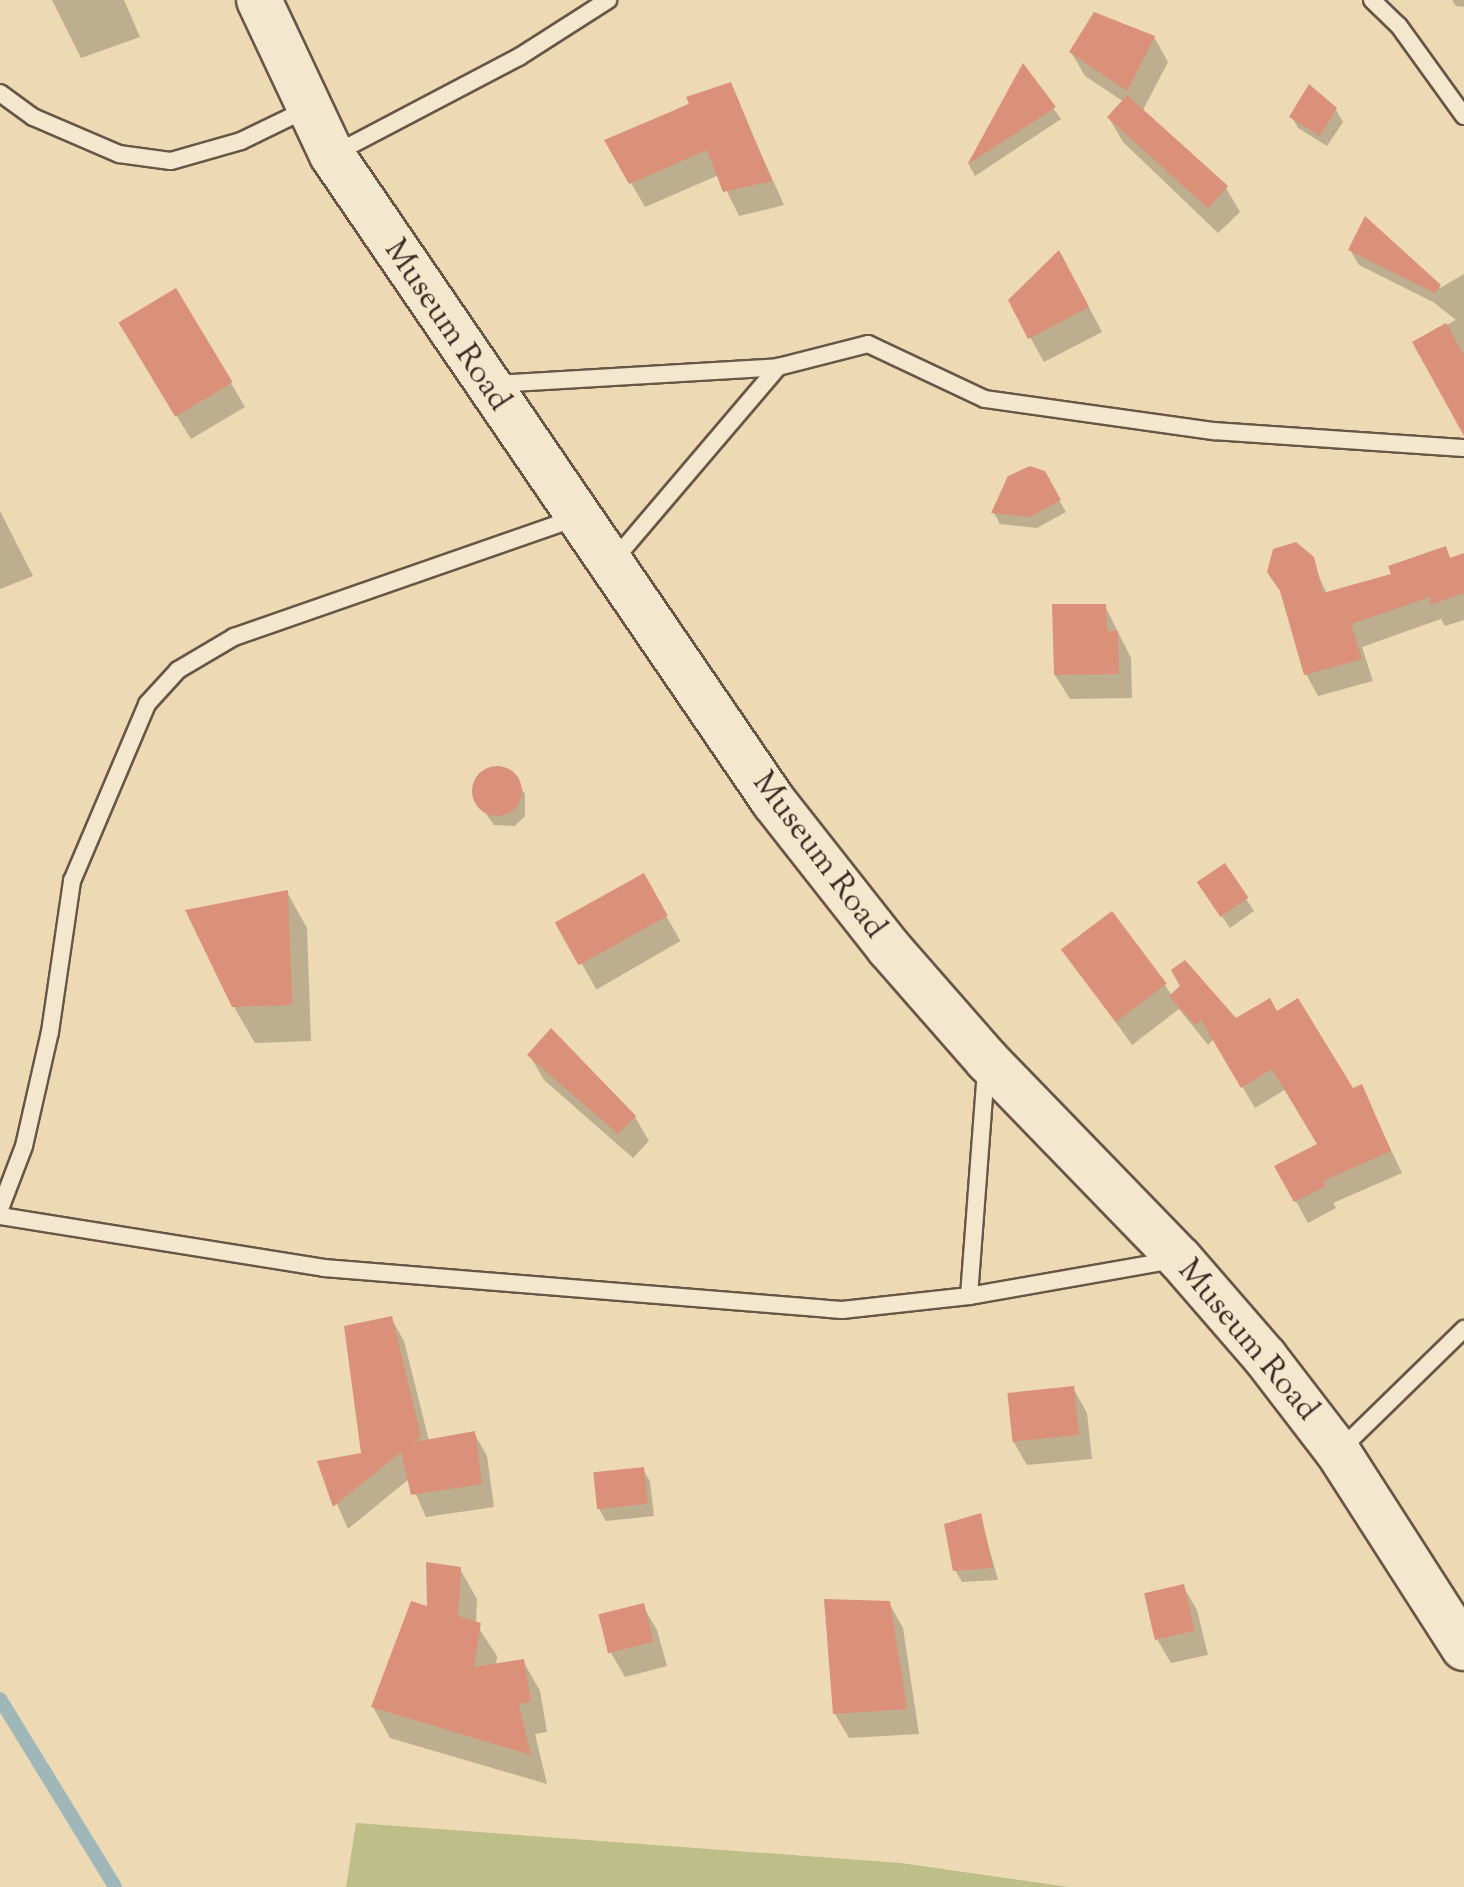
<!DOCTYPE html>
<style>
body{margin:0}
#map{position:relative;width:1464px;height:1887px;overflow:hidden;background:#eddab4;font-family:"Sorts Mill Goudy",serif}
div>[style]{position:absolute}
.green>*{inset:0;background:#bebe89}
.shadow>*{inset:0;background:#0003;transform-origin:0 0}
.stream>*{height:14px;margin:-7px;padding:0 7px;transform-origin:7px;border-radius:7px;background:#a0b7b9}
.building>*{inset:0;background:#da9079;transform-origin:0 0}
.round{border-radius:50%}
.roads{filter:drop-shadow(2px 0 #685647) drop-shadow(-2px 0 #685647) drop-shadow(0 2px #685647) drop-shadow(0 -2px #685647)}
.lane>*{height:16px;margin:-8px;padding:0 8px;transform-origin:8px;border-radius:8px;background:#f3e7ce}
.secondary>*{height:44px;margin:-22px;padding:0 22px;transform-origin:22px;border-radius:22px;background:#f3e7ce}
span{translate:-50% -50%;white-space:nowrap;text-align:center;line-height:1.15;-webkit-text-stroke:6px #f3e7ce;paint-order:stroke}
.street-label{font-size:32px;color:#3c2a23}
</style>
<div id="map">
<div class="green">
<i style="clip-path:polygon(356px 1823px,901px 1863px,1069px 1887px,346px 1887px)"></i>
</div>
<div class="shadow">
<i style="clip-path:polygon(52px 0,124px 0,140px 37px,81px 58px)"></i>
<i style="clip-path:polygon(1452px 0,1464px 0,1464px 7px,1456px 6px)"></i>
<i style="clip-path:polygon(1154px 37px,1168px 62px,1142px 112px,1226px 188px,1240px 212px,1218px 233px,1123px 142px,1109px 118px,1124px 102px,1085px 76px,1071px 52px)"></i>
<i style="clip-path:polygon(1024px 67px,1061px 119px,975px 176px,969px 165px)"></i>
<i style="clip-path:polygon(730px 85px,784px 205px,739px 216px,719px 175px,645px 207px,607px 141px)"></i>
<i style="clip-path:polygon(1336px 110px,1343px 122px,1327px 146px,1298px 128px,1292px 117px)"></i>
<i style="clip-path:polygon(1366px 219px,1440px 288px,1464px 274px,1464px 405px,1415px 342px,1456px 320px,1433px 302px,1359px 265px,1350px 250px)"></i>
<i style="clip-path:polygon(1073px 277px,1102px 332px,1044px 362px,1010px 301px)"></i>
<i style="clip-path:polygon(176px 290px,245px 407px,191px 439px,134px 347px)"></i>
<i style="clip-path:polygon(1043px 473px,1066px 512px,1037px 528px,1000px 524px,994px 513px)"></i>
<i style="clip-path:polygon(0 511px,33px 576px,0 589px)"></i>
<i style="clip-path:polygon(1296px 545px,1308px 552px,1327px 594px,1394px 576px,1445px 549px,1451px 560px,1464px 555px,1464px 620px,1445px 626px,1441px 619px,1362px 647px,1373px 681px,1318px 696px,1306px 674px)"></i>
<i style="clip-path:polygon(1105px 606px,1131px 658px,1132px 698px,1070px 699px,1055px 675px)"></i>
<i style="clip-path:polygon(491px 769px,507px 770px,525px 794px,525px 816px,515px 826px,494px 825px,476px 800px,478px 778px)"></i>
<i style="clip-path:polygon(1224px 866px,1254px 911px,1230px 928px,1207px 895px)"></i>
<i style="left:643px;top:876px;width:75px;height:97px;rotate:60deg"></i>
<i style="clip-path:polygon(287px 892px,307px 928px,311px 1041px,255px 1043px,234px 1007px)"></i>
<i style="clip-path:polygon(1064px 950px,1165px 985px,1172px 996px,1236px 1020px,1277px 1013px,1352px 1091px,1361px 1087px,1402px 1173px,1333px 1203px,1336px 1208px,1308px 1223px,1277px 1167px,1319px 1145px,1286px 1089px,1255px 1108px,1214px 1039px,1208px 1045px,1179px 1009px,1132px 1045px)"></i>
<i style="clip-path:polygon(530px 1056px,635px 1117px,649px 1141px,633px 1158px,544px 1080px)"></i>
<i style="clip-path:polygon(391px 1318px,404px 1341px,429px 1441px,474px 1433px,487px 1456px,494px 1507px,426px 1517px,409px 1479px,348px 1529px,319px 1463px,364px 1454px)"></i>
<i style="clip-path:polygon(1073px 1388px,1087px 1413px,1092px 1459px,1027px 1465px,1013px 1441px)"></i>
<i style="clip-path:polygon(643px 1470px,650px 1481px,654px 1516px,606px 1521px,599px 1509px,595px 1474px)"></i>
<i style="clip-path:polygon(980px 1515px,998px 1580px,962px 1582px,955px 1570px)"></i>
<i style="clip-path:polygon(460px 1569px,477px 1599px,476px 1624px,497px 1656px,496px 1665px,523px 1661px,540px 1691px,547px 1732px,535px 1734px,547px 1784px,390px 1738px,373px 1707px,429px 1609px)"></i>
<i style="clip-path:polygon(1183px 1586px,1197px 1610px,1208px 1655px,1171px 1663px,1157px 1639px,1147px 1593px)"></i>
<i style="clip-path:polygon(889px 1603px,903px 1628px,919px 1734px,849px 1738px,835px 1714px)"></i>
<i style="clip-path:polygon(643px 1606px,657px 1630px,667px 1666px,625px 1677px,611px 1653px)"></i>
</div>
<div class="stream">
<i style="left:0;top:1699px;width:220px;rotate:58.5deg"></i>
</div>
<div class="building">
<i style="clip-path:polygon(1094px 12px,1155px 36px,1127px 91px,1069px 52px)"></i>
<i style="clip-path:polygon(1023px 63px,1056px 107px,967px 165px)"></i>
<i style="clip-path:polygon(731px 82px,772px 181px,723px 192px,707px 150px,629px 184px,604px 140px,689px 104px,686px 97px)"></i>
<i style="clip-path:polygon(1309px 84px,1337px 108px,1320px 136px,1289px 117px)"></i>
<i style="left:1127px;top:95px;width:136px;height:30px;rotate:42deg"></i>
<i style="clip-path:polygon(1365px 216px,1441px 285px,1435px 293px,1348px 250px)"></i>
<i style="clip-path:polygon(1059px 250px,1089px 307px,1028px 339px,1008px 300px)"></i>
<i style="left:176px;top:288px;width:110px;height:67px;rotate:59deg"></i>
<i style="clip-path:polygon(1446px 323px,1464px 355px,1464px 436px,1412px 342px)"></i>
<i style="clip-path:polygon(1030px 466px,1045px 471px,1061px 500px,1030px 517px,991px 513px,1008px 476px)"></i>
<i style="clip-path:polygon(1296px 542px,1314px 557px,1323px 593px,1391px 574px,1388px 566px,1446px 546px,1450px 558px,1464px 553px,1464px 593px,1430px 605px,1430px 597px,1351px 624px,1362px 659px,1304px 675px,1280px 591px,1267px 572px,1273px 549px)"></i>
<i style="clip-path:polygon(1052px 604px,1106px 604px,1107px 631px,1118px 631px,1119px 674px,1054px 675px)"></i>
<i class="round" style="left:472px;top:766px;width:50px;height:50px"></i>
<i style="left:1225px;top:863px;width:42px;height:34px;rotate:56deg"></i>
<i style="left:644px;top:873px;width:49px;height:102px;rotate:61deg"></i>
<i style="clip-path:polygon(288px 890px,292px 1005px,232px 1007px,185px 910px)"></i>
<i style="left:1112px;top:911px;width:91px;height:64px;rotate:53deg"></i>
<i style="clip-path:polygon(1185px 960px,1236px 1018px,1270px 998px,1277px 1011px,1298px 998px,1353px 1088px,1362px 1084px,1391px 1151px,1323px 1181px,1326px 1186px,1294px 1202px,1274px 1166px,1317px 1144px,1272px 1069px,1241px 1088px,1201px 1020px,1195px 1025px,1169px 996px,1180px 986px,1171px 970px)"></i>
<i style="clip-path:polygon(551px 1028px,636px 1116px,618px 1134px,527px 1055px)"></i>
<i style="clip-path:polygon(392px 1316px,421px 1436px,414px 1442px,475px 1431px,482px 1484px,411px 1495px,401px 1452px,333px 1507px,317px 1461px,361px 1453px,344px 1326px)"></i>
<i style="left:1074px;top:1386px;width:49px;height:67px;rotate:84deg"></i>
<i style="left:644px;top:1467px;width:37px;height:51px;rotate:84deg"></i>
<i style="clip-path:polygon(981px 1513px,993px 1568px,953px 1571px,944px 1524px)"></i>
<i style="clip-path:polygon(426px 1562px,461px 1567px,458px 1616px,481px 1623px,474px 1667px,524px 1659px,531px 1702px,519px 1704px,531px 1755px,371px 1707px,411px 1601px,427px 1606px)"></i>
<i style="left:1184px;top:1584px;width:48px;height:41px;rotate:77deg"></i>
<i style="clip-path:polygon(824px 1599px,890px 1601px,907px 1709px,833px 1714px)"></i>
<i style="left:644px;top:1603px;width:40px;height:47px;rotate:76deg"></i>
</div>
<div class="roads">
<div class="lane">
<i style="left:1372px;top:0;width:37px;rotate:44deg"></i>
<i style="left:1399px;top:26px;width:111px;rotate:54.2deg"></i>
<i style="left:0;top:93px;width:41px;rotate:36deg"></i>
<i style="left:33px;top:117px;width:94px;rotate:23.3deg"></i>
<i style="left:119px;top:154px;width:52px;rotate:7.7deg"></i>
<i style="left:171px;top:161px;width:73px;rotate:-15.9deg"></i>
<i style="left:241px;top:141px;width:73px;rotate:-25.9deg"></i>
<i style="left:334px;top:154px;width:209px;rotate:-27.7deg"></i>
<i style="left:519px;top:57px;width:106px;rotate:-32.6deg"></i>
<i style="left:495px;top:384px;width:284px;rotate:-3.4deg"></i>
<i style="left:778px;top:367px;width:93px;rotate:-14.3deg"></i>
<i style="left:868px;top:344px;width:129px;rotate:25.2deg"></i>
<i style="left:985px;top:399px;width:231px;rotate:8deg"></i>
<i style="left:1214px;top:431px;width:251px;rotate:3.9deg"></i>
<i style="left:613px;top:561px;width:255px;rotate:-49.6deg"></i>
<i style="left:0;top:1209px;width:67px;rotate:-69.1deg"></i>
<i style="left:24px;top:1146px;width:117px;rotate:-77.2deg"></i>
<i style="left:50px;top:1032px;width:153px;rotate:-81.7deg"></i>
<i style="left:72px;top:881px;width:192px;rotate:-67deg"></i>
<i style="left:147px;top:704px;width:46px;rotate:-47.6deg"></i>
<i style="left:178px;top:670px;width:65px;rotate:-30.5deg"></i>
<i style="left:234px;top:637px;width:361px;rotate:-19.2deg"></i>
<i style="left:0;top:1216px;width:328px;rotate:9.1deg"></i>
<i style="left:324px;top:1268px;width:520px;rotate:4.64deg"></i>
<i style="left:842px;top:1310px;width:128px;rotate:-6.3deg"></i>
<i style="left:969px;top:1296px;width:207px;rotate:-10deg"></i>
<i style="left:969px;top:1296px;width:227px;rotate:-85.7deg"></i>
<i style="left:1339px;top:1451px;width:175px;rotate:-44.3deg"></i>
</div>
<div class="secondary">
<i style="left:259px;top:0;width:171px;rotate:64.8deg"></i>
<i style="left:332px;top:155px;width:784px;rotate:55.66deg"></i>
<i style="left:774px;top:802px;width:186px;rotate:51.8deg"></i>
<i style="left:889px;top:948px;width:149px;rotate:48.8deg"></i>
<i style="left:987px;top:1060px;width:277px;rotate:45.9deg"></i>
<i style="left:1180px;top:1259px;width:130px;rotate:49.1deg"></i>
<i style="left:1265px;top:1357px;width:120px;rotate:52.5deg"></i>
<i style="left:1338px;top:1452px;width:233px;rotate:57.3deg"></i>
</div>
</div>
<div class="street-label">
<span style="left:446px;top:326px;rotate:56deg">Museum Road</span>
<span style="left:818px;top:856px;rotate:53deg">Museum Road</span>
<span style="left:1247px;top:1341px;rotate:50deg">Museum Road</span>
</div>
</div>
